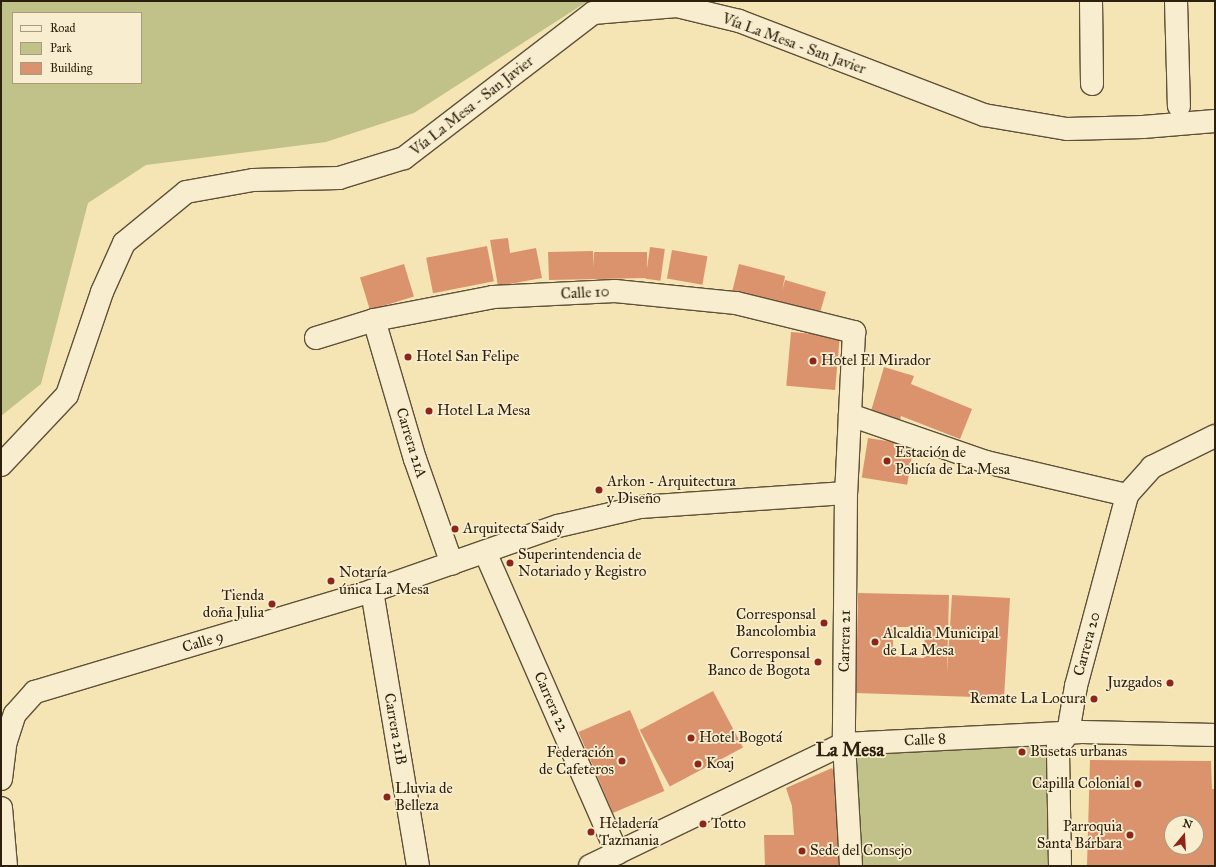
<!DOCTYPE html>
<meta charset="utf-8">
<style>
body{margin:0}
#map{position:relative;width:1216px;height:867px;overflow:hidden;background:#f5e4b4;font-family:"IM FELL Great Primer",serif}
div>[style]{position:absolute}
.green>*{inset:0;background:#c1c289}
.building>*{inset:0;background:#db936e;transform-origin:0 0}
.roads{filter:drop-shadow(1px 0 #5f5138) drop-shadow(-1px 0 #5f5138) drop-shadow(0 1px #5f5138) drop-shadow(0 -1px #5f5138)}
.minor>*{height:22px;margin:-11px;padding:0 11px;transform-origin:11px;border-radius:11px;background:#f8edce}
.tertiary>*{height:22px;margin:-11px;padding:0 11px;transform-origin:11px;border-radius:11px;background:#f8edce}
.secondary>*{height:22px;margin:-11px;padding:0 11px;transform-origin:11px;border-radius:11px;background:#f8edce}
.dots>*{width:11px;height:11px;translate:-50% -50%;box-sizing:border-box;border:2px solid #f8edce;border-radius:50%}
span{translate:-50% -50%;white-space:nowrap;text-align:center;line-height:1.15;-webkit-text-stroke:3.5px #f8edce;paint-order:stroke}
.street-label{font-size:15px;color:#2d200e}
.poi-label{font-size:15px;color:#2d200e}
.left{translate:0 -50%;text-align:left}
.right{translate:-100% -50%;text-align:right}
.district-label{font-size:19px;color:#2d200e;font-weight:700}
.frame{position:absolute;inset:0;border:2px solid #2d200e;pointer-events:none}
.legend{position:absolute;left:12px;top:12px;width:130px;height:72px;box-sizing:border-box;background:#f8edce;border:1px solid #a79b81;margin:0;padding:5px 7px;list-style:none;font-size:12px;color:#2d200e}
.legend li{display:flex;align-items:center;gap:8px;height:20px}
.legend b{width:20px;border:1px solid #a79b81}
.north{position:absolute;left:1164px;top:815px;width:40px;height:40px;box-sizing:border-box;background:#f8edce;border:1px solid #a79b81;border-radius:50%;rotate:18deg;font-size:11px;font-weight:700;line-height:16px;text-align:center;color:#2d200e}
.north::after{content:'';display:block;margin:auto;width:14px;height:18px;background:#8f2418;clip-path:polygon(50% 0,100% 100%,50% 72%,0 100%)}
</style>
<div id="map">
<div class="green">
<i style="clip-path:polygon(evenodd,1px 1px,588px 1px,414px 113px,326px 142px,146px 165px,88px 203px,41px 384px,1px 416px,1px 1px,13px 13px,141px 13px,141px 83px,13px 83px,13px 13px)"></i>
<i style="clip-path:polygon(1068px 733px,1060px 866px,851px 866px,844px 744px)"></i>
</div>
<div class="building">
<i style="clip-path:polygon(508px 238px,510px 253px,536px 248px,542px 278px,498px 286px,490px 240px)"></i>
<i style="left:487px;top:246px;width:36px;height:62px;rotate:79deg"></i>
<i style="left:650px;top:247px;width:15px;height:32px;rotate:8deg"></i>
<i style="left:672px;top:250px;width:36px;height:29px;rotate:10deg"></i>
<i style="clip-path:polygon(593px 251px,593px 268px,594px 252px,647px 252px,647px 278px,549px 280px,548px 252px)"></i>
<i style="left:404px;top:264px;width:34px;height:46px;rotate:73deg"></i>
<i style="clip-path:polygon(739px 264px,785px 276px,782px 291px,785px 280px,826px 292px,819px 316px,732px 292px)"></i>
<i style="left:791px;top:332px;width:49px;height:54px;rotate:5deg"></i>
<i style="clip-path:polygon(884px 367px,914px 376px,911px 384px,972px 409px,960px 439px,901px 416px,900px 420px,871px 411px)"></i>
<i style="left:868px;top:438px;width:46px;height:40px;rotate:9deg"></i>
<i style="clip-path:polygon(evenodd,858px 593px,949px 595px,947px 673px,952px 595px,1010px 598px,1004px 698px,856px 693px,858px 593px,893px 627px,925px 627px,924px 658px,893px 656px,893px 627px)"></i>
<i style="left:713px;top:691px;width:64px;height:83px;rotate:62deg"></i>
<i style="left:630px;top:710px;width:88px;height:56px;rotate:67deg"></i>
<i style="clip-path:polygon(evenodd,1090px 760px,1211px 761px,1212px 789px,1215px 789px,1215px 866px,1087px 866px,1090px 760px,1172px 823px,1196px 823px,1196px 847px,1172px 847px,1172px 823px)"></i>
<i style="clip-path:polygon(832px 768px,838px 780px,838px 833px,822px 834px,838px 833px,839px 866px,765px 866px,764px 835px,794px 835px,792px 806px,786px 788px)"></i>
</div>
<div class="roads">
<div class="minor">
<i style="left:1091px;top:1px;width:83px;rotate:89.3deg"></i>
<i style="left:1176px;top:1px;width:105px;rotate:88.4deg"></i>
<i style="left:374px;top:320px;width:145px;rotate:73.6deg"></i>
<i style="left:415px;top:459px;width:111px;rotate:70.6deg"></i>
<i style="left:316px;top:338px;width:61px;rotate:-17.2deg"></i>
<i style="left:374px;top:320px;width:121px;rotate:-10.9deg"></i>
<i style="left:493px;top:297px;width:122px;rotate:-2.8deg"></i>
<i style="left:615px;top:291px;width:122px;rotate:5.7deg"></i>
<i style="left:736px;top:303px;width:122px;rotate:13.8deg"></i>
<i style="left:854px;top:332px;width:161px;rotate:92.8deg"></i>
<i style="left:846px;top:493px;width:251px;rotate:90.5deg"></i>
<i style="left:844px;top:744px;width:122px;rotate:86.7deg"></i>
<i style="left:850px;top:415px;width:144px;rotate:19.1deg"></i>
<i style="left:986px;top:462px;width:145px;rotate:13.2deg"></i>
<i style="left:485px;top:552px;width:329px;rotate:66.3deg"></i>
<i style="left:372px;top:591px;width:279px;rotate:80.5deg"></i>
<i style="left:1px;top:779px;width:38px;rotate:-83deg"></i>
<i style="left:6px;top:741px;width:28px;rotate:-72deg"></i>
<i style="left:15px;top:714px;width:30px;rotate:-48deg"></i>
<i style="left:35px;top:692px;width:352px;rotate:-16.7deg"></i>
<i style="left:372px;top:591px;width:197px;rotate:-19.3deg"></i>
<i style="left:558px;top:526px;width:84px;rotate:-13deg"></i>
<i style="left:640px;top:507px;width:206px;rotate:-3.9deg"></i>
<i style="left:1px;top:808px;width:58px;rotate:85.1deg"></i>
<i style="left:1060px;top:866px;width:119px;rotate:-91deg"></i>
<i style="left:1058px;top:747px;width:17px;rotate:-54deg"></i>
<i style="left:1068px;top:733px;width:48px;rotate:-80.3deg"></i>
<i style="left:1076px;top:686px;width:198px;rotate:-75deg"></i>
<i style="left:1127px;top:495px;width:38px;rotate:-48deg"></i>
<i style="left:1152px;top:467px;width:70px;rotate:-26.2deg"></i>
</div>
<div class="tertiary">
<i style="left:1px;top:465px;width:96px;rotate:-46.7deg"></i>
<i style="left:67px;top:395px;width:109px;rotate:-71.2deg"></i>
<i style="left:102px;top:292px;width:54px;rotate:-65.8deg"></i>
<i style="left:124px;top:243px;width:80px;rotate:-39.4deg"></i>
<i style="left:186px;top:192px;width:68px;rotate:-10.2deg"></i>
<i style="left:253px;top:180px;width:86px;rotate:-1.3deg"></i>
<i style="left:339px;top:178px;width:68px;rotate:-17.1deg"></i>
<i style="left:404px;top:158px;width:238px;rotate:-37.5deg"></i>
<i style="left:593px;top:13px;width:84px;rotate:-4.8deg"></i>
<i style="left:677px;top:6px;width:64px;rotate:13.6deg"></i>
<i style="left:739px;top:21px;width:262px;rotate:21deg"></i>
<i style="left:984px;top:115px;width:84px;rotate:9.6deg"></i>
<i style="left:1067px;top:129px;width:76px;rotate:-1.5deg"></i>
<i style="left:1143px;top:127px;width:72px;rotate:-4.8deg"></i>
</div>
<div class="secondary">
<i style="left:590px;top:866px;width:282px;rotate:-25.7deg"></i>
<i style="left:844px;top:744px;width:238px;rotate:-2.9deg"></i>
<i style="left:1082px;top:732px;width:133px;rotate:1.3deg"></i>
</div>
</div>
<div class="dots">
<i style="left:408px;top:357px;background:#8f2418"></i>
<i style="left:813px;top:361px;background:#8f2418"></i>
<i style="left:429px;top:411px;background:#8f2418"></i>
<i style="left:887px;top:461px;background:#8f2418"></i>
<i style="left:599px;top:490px;background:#8f2418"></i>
<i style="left:455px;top:529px;background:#8f2418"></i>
<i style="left:510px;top:563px;background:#8f2418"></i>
<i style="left:331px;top:581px;background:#8f2418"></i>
<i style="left:272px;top:604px;background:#8f2418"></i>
<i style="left:824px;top:623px;background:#8f2418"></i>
<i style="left:875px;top:642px;background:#8f2418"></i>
<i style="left:818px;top:662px;background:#8f2418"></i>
<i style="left:1170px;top:683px;background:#8f2418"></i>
<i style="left:1094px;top:699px;background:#8f2418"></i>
<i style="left:691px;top:738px;background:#8f2418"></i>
<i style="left:1022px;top:752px;background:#8f2418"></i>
<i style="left:622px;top:761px;background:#8f2418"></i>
<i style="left:698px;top:764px;background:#8f2418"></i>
<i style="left:1138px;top:784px;background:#8f2418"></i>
<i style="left:387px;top:797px;background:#8f2418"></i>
<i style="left:703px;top:824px;background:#8f2418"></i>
<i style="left:591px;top:832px;background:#8f2418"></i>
<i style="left:1130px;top:835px;background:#8f2418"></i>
<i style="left:802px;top:851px;background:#8f2418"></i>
</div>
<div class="street-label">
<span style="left:794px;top:44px;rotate:20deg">Vía La Mesa - San Javier</span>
<span style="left:472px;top:106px;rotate:-38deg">Vía La Mesa - San Javier</span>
<span style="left:585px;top:293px;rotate:-3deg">Calle 10</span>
<span style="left:411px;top:443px;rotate:73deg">Carrera 21A</span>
<span style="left:845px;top:641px;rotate:-89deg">Carrera 21</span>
<span style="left:203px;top:642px;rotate:-17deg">Calle 9</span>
<span style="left:1087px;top:644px;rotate:-75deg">Carrera 20</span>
<span style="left:551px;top:702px;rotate:66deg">Carrera 22</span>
<span style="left:395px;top:729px;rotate:80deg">Carrera 21B</span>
<span style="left:925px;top:740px;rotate:-3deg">Calle 8</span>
</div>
<div class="poi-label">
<span class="left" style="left:416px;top:357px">Hotel San Felipe</span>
<span class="left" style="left:821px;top:361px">Hotel El Mirador</span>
<span class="left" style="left:437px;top:411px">Hotel La Mesa</span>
<span class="left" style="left:895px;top:461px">Estación de<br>Policía de La Mesa</span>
<span class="left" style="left:607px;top:490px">Arkon - Arquitectura<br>y Diseño</span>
<span class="left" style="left:463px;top:529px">Arquitecta Saidy</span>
<span class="left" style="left:518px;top:563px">Superintendencia de<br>Notariado y Registro</span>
<span class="left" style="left:339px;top:581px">Notaría<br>única La Mesa</span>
<span class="right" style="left:264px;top:604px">Tienda<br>doña Julia</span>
<span class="right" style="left:816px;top:623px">Corresponsal<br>Bancolombia</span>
<span class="left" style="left:883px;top:642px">Alcaldia Municipal<br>de La Mesa</span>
<span class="right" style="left:810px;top:662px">Corresponsal<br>Banco de Bogota</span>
<span class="right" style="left:1162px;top:683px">Juzgados</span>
<span class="right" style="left:1086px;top:699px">Remate La Locura</span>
<span class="left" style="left:699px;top:738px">Hotel Bogotá</span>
<span class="right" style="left:614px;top:761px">Federación<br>de Cafeteros</span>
<span class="left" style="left:1030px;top:752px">Busetas urbanas</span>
<span class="left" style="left:706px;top:764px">Koaj</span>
<span class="right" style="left:1130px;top:784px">Capilla Colonial</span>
<span class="left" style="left:395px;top:797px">Lluvia de<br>Belleza</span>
<span class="left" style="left:599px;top:832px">Heladería<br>Tazmania</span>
<span class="left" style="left:711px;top:824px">Totto</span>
<span class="right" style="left:1122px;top:835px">Parroquia<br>Santa Bárbara</span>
<span class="left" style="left:810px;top:851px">Sede del Consejo</span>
</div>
<div class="district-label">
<span style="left:850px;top:750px">La Mesa</span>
</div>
<div class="frame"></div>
<ul class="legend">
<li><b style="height:5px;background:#f8edce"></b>Road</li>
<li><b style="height:11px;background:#c1c289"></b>Park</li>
<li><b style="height:11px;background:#db936e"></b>Building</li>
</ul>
<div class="north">N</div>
</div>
